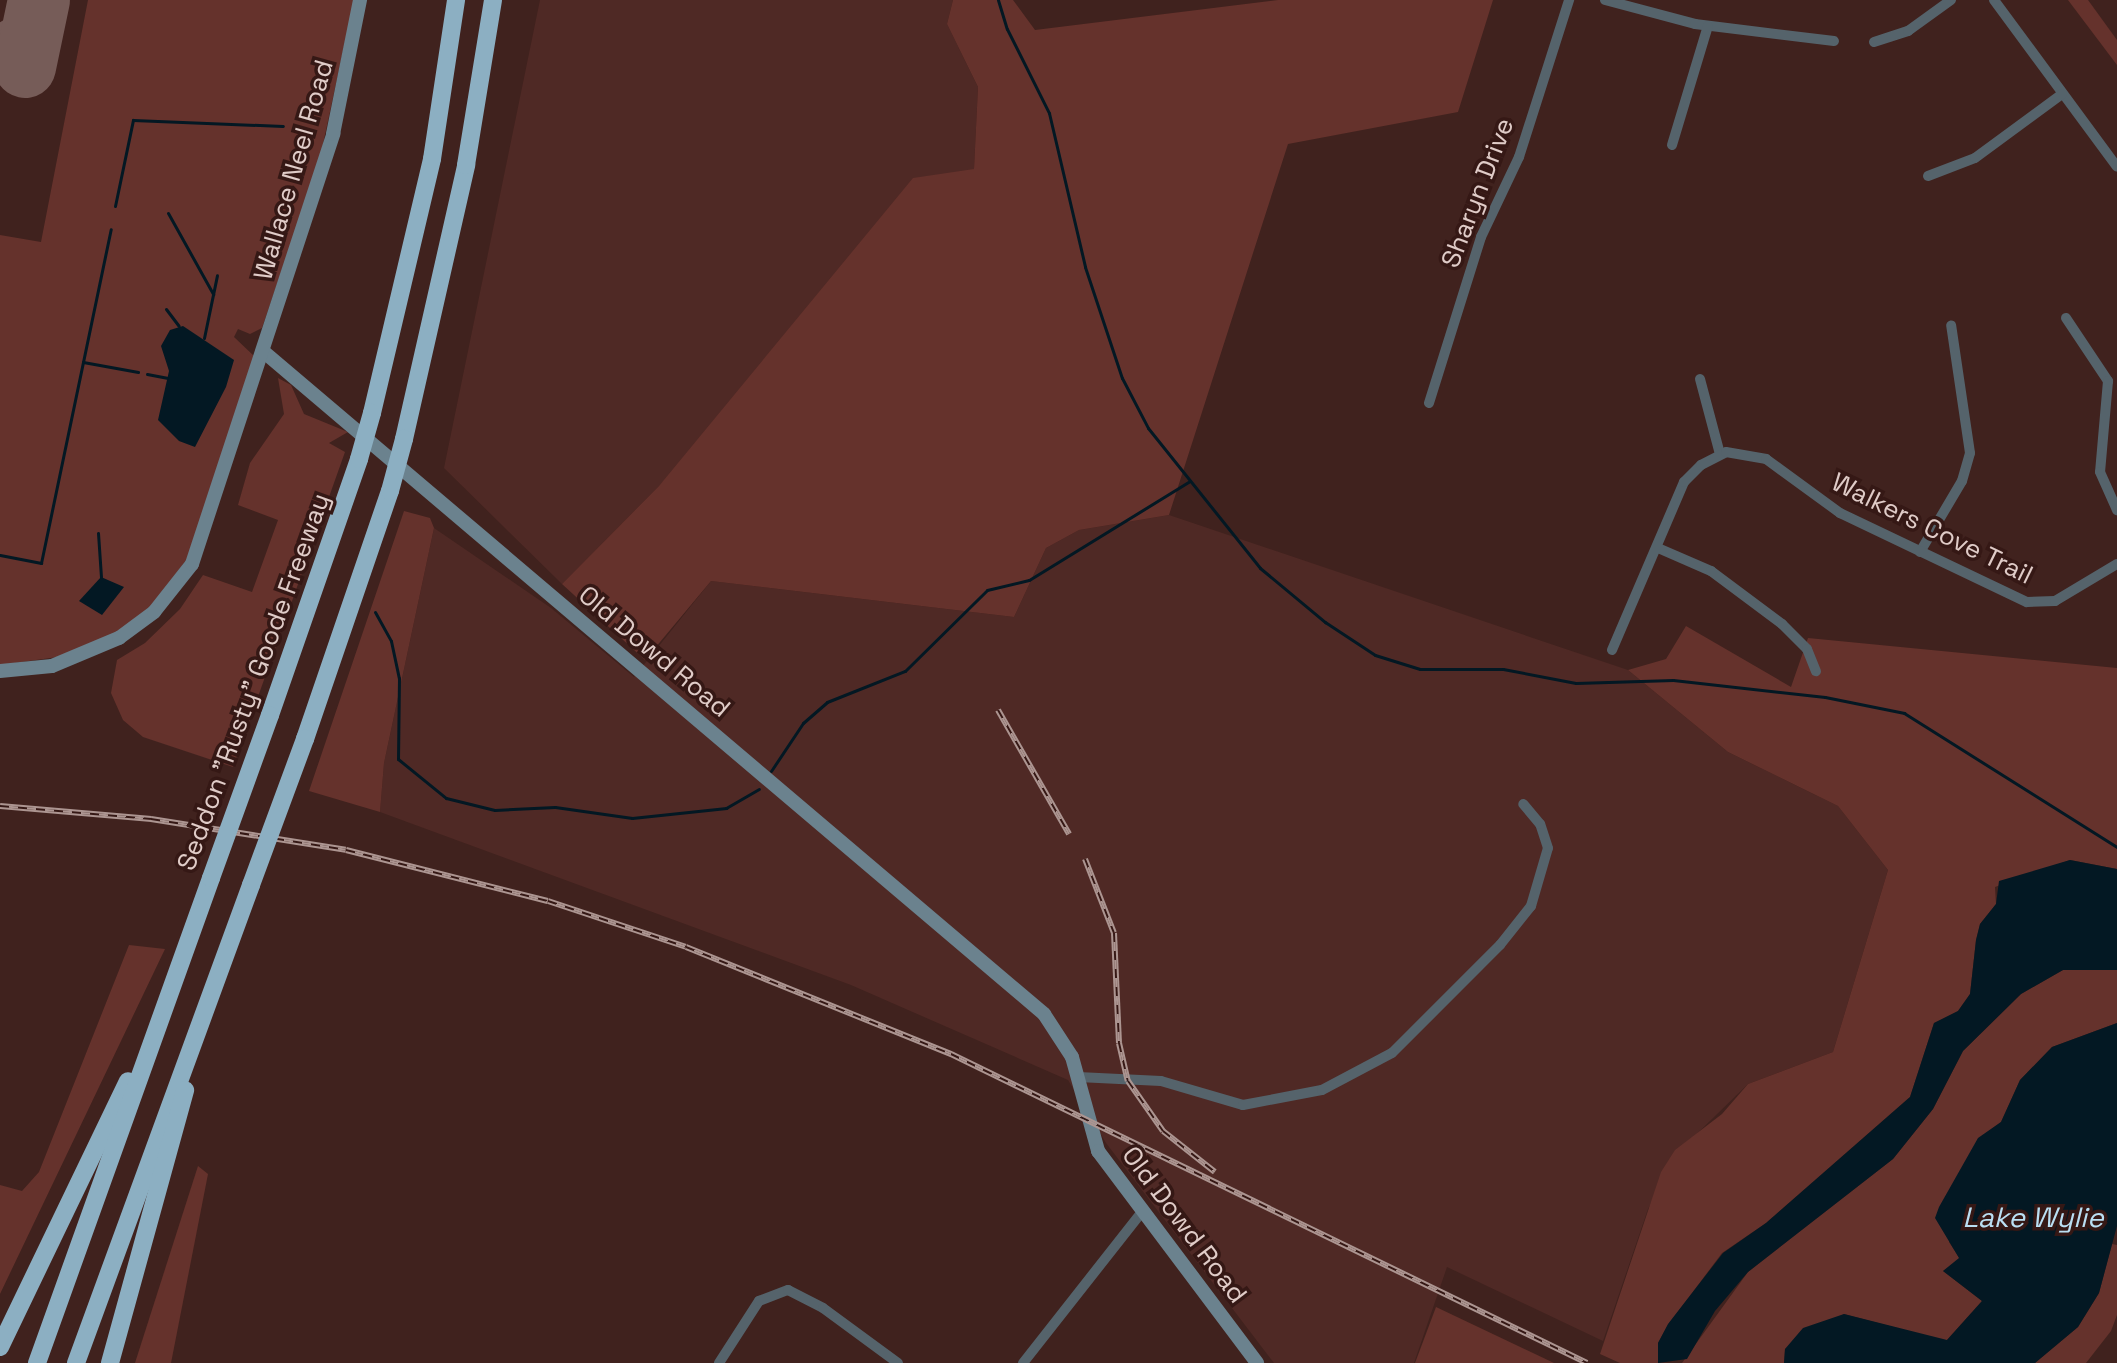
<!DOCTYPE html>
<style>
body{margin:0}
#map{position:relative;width:2117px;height:1363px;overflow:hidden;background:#40221e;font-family:"Space Grotesk",sans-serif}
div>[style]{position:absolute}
.built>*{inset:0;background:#4f2925}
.green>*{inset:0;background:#65322c}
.water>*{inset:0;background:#031823}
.stream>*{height:3px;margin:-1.5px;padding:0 1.5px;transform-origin:1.5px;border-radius:1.5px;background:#031823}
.taxiway>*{height:24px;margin:-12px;padding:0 12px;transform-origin:12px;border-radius:12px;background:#765c58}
.runway>*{height:62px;margin:-31px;padding:0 31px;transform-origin:31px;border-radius:31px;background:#765c58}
.street>*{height:10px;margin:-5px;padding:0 5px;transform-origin:5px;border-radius:5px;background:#55636b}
.secondary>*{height:14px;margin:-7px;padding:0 7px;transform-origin:7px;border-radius:7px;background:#6b828e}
.highway>*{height:18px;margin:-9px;padding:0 9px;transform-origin:9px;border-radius:9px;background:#8cafc2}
.rail>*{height:6px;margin-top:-3px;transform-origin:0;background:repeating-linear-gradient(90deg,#351815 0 9px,#ac9591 0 18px);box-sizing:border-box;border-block:2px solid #ac9591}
.highway-bridge>*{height:18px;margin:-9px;padding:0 9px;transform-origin:9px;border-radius:9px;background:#8cafc2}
span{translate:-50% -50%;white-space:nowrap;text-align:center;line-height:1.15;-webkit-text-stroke:7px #351815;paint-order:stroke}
.street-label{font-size:26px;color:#e0ccc8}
.water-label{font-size:28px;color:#badff3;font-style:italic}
</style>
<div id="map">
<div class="built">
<i style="clip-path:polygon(540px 0,953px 0,947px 24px,978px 87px,974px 169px,562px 584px,444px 468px)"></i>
<i style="clip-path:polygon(1169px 515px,1628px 670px,1728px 752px,1838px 806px,1888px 870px,1833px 1052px,1748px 1084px,1677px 1153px,1648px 1209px,1603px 1341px,1447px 1267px,1414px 1363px,1274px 1363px,1106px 1143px,1068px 1080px,851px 985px,380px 812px,384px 763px,434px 528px,551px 608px,634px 677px,711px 581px,1014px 617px,1046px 548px,1079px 530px)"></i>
</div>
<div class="green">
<i style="clip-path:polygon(88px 0,354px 0,320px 158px,262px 328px,250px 334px,238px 329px,234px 337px,254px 356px,187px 559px,151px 607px,119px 633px,65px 656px,0 665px,0 235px,41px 242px)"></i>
<i style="clip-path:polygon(953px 0,1013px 0,1035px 30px,1278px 0,1493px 0,1458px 112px,1288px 144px,1169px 515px,1079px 530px,1046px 548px,1014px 617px,711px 581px,645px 660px,562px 584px,659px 486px,913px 178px,974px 169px,978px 87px,947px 24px)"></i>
<i style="clip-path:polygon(2068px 0,2088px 0,2117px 40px,2117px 65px)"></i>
<i style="clip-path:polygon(278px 378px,291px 385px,304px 414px,348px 432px,329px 443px,345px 452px,233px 767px,143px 737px,123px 720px,111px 693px,117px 660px,145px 643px,180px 609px,203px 575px,252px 592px,278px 520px,238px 505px,250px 463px,284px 414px)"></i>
<i style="clip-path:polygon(404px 511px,430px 518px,434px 528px,384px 763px,380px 812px,309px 791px)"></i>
<i style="clip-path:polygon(1686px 626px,1791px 687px,1808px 638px,2117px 668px,2117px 869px,2070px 860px,1995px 887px,1996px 904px,1980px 924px,1976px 940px,1970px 994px,1958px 1011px,1934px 1023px,1910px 1097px,1766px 1223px,1722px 1253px,1668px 1325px,1658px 1343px,1658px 1363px,1620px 1363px,1600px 1354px,1661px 1172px,1675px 1150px,1722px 1114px,1748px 1084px,1833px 1052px,1888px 870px,1838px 806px,1728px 752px,1628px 670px,1666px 659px)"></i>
<i style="clip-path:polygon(129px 945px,165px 949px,0 1294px,0 1185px,22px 1191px,39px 1172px)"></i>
<i style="clip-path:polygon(2107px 967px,2117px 970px,2117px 1023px,2052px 1047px,2020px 1080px,2001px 1122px,1978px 1139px,1961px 1173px,1949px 1242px,1960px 1259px,1943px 1271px,1982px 1301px,1946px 1341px,1844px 1314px,1785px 1349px,1784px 1363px,1682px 1363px,1748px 1272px,1893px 1159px,1933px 1109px,1963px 1051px,2021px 994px,2063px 970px)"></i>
<i style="clip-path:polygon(198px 1166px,208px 1174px,171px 1363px,135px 1363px)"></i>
<i style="clip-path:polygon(2112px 1244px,2117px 1245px,2117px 1315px,2111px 1331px,2086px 1363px,2035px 1363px,2078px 1327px,2099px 1293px)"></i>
<i style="clip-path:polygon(1436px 1307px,1554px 1363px,1415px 1363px)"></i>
</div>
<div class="water">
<i style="clip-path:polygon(183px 326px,234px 360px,226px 387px,195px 447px,179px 441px,158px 420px,169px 371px,161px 346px,170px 330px)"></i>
<i style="clip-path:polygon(101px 577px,124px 587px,102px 615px,79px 601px)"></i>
<i style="clip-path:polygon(2070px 860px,2117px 869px,2117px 970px,2063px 970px,2021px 994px,1963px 1051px,1933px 1109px,1893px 1159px,1748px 1272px,1715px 1311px,1687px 1359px,1658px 1363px,1658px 1343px,1668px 1324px,1723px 1253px,1766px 1223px,1910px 1097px,1934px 1023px,1958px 1011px,1970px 994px,1976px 940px,1980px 924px,1996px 904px,1999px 881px)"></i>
<i style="clip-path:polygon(2117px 1023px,2117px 1226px,2099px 1293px,2078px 1327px,2035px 1363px,1784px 1363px,1785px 1349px,1803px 1328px,1844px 1314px,1947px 1340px,1982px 1301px,1943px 1271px,1959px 1258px,1935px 1218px,1939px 1207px,1978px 1138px,2001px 1122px,2020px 1080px,2052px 1047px)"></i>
</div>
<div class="stream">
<i style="left:998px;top:0;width:30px;rotate:73deg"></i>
<i style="left:1007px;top:29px;width:94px;rotate:63.4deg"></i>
<i style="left:1049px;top:113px;width:158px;rotate:76.8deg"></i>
<i style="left:1085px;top:267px;width:117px;rotate:71.6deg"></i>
<i style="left:1122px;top:378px;width:56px;rotate:62.5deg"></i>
<i style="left:1148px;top:428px;width:179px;rotate:51.3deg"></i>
<i style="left:1260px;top:568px;width:85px;rotate:39.7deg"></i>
<i style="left:1325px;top:622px;width:60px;rotate:33.4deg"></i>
<i style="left:1375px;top:655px;width:47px;rotate:17.3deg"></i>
<i style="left:1420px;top:669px;width:83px"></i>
<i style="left:1503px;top:669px;width:74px;rotate:10.9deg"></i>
<i style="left:1576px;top:683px;width:97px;rotate:-1.8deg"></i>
<i style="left:1673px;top:680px;width:153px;rotate:6.4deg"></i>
<i style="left:1825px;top:697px;width:81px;rotate:11.4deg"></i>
<i style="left:1904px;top:713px;width:252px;rotate:32.2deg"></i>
<i style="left:115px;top:206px;width:88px;rotate:-78.2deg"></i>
<i style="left:133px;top:120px;width:150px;rotate:2.3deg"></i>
<i style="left:168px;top:213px;width:93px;rotate:60.9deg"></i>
<i style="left:166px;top:309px;width:21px;rotate:53deg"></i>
<i style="left:204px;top:338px;width:64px;rotate:-78.3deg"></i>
<i style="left:83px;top:362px;width:56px;rotate:10.3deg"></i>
<i style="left:147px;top:374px;width:20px;rotate:11deg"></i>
<i style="left:98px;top:533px;width:44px;rotate:86.1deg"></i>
<i style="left:0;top:555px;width:42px;rotate:11deg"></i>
<i style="left:41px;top:563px;width:341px;rotate:-78.2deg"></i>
<i style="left:375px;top:612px;width:33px;rotate:61deg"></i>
<i style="left:391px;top:641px;width:38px;rotate:78deg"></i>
<i style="left:399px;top:678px;width:81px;rotate:90.7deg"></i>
<i style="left:398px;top:759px;width:62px;rotate:39.1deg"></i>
<i style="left:446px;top:798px;width:50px;rotate:13.8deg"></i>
<i style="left:495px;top:810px;width:60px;rotate:-2.9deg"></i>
<i style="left:555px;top:807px;width:78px;rotate:8.1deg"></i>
<i style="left:632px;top:818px;width:95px;rotate:-6.1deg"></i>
<i style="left:726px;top:808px;width:38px;rotate:-30deg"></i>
<i style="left:771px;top:771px;width:58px;rotate:-56.3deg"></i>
<i style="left:803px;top:723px;width:32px;rotate:-41deg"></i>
<i style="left:827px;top:702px;width:84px;rotate:-21.7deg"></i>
<i style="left:905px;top:671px;width:115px;rotate:-44.6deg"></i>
<i style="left:987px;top:590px;width:43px;rotate:-13.4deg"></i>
<i style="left:1029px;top:580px;width:187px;rotate:-31.6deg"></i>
</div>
<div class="taxiway">
<i style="left:0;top:36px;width:30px;rotate:-30deg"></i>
<i style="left:26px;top:21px;width:24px;rotate:-62deg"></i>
</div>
<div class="runway">
<i style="left:25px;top:67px;width:68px;rotate:-78.2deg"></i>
</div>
<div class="street">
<i style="left:1605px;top:0;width:93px;rotate:14.9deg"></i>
<i style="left:1695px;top:24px;width:140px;rotate:7deg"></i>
<i style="left:1994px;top:0;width:207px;rotate:53.6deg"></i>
<i style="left:1874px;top:42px;width:36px;rotate:-18deg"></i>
<i style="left:1908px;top:31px;width:53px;rotate:-35.8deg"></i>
<i style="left:1672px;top:145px;width:124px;rotate:-73.2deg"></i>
<i style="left:1928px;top:176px;width:50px;rotate:-21deg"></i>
<i style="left:1975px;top:158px;width:108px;rotate:-36.3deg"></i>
<i style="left:2066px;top:318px;width:76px;rotate:56.3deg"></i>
<i style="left:2108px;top:381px;width:91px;rotate:95deg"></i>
<i style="left:2100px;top:472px;width:42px;rotate:65.9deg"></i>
<i style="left:1700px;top:379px;width:78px;rotate:75.1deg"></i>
<i style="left:1429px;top:403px;width:174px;rotate:-72.6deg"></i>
<i style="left:1481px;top:237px;width:89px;rotate:-64.6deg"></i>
<i style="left:1519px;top:157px;width:165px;rotate:-72.3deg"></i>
<i style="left:1658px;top:548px;width:58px;rotate:23.5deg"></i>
<i style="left:1711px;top:571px;width:89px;rotate:36.7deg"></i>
<i style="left:1782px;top:624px;width:35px;rotate:45deg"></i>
<i style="left:1807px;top:649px;width:24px;rotate:68deg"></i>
<i style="left:1920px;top:552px;width:82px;rotate:-59.4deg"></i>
<i style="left:1962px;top:481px;width:29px;rotate:-74deg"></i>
<i style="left:1970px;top:453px;width:129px;rotate:-98.4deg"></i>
<i style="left:1612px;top:650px;width:183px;rotate:-66.8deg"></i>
<i style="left:1684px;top:482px;width:24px;rotate:-45deg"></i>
<i style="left:1701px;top:465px;width:28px;rotate:-27deg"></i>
<i style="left:1726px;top:452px;width:41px;rotate:9.9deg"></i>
<i style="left:1766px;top:459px;width:92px;rotate:36.1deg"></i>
<i style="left:1840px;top:513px;width:207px;rotate:25.5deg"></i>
<i style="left:2027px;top:602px;width:28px;rotate:-2deg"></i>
<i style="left:2055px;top:601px;width:72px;rotate:-30.8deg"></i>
<i style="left:1078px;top:1077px;width:83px;rotate:2.8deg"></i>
<i style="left:1161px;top:1081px;width:85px;rotate:16.3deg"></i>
<i style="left:1243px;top:1105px;width:80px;rotate:-10.8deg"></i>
<i style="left:1322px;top:1090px;width:79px;rotate:-27.9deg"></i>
<i style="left:1392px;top:1053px;width:153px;rotate:-45deg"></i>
<i style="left:1500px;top:945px;width:50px;rotate:-51.5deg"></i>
<i style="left:1531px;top:906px;width:60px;rotate:-73.7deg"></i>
<i style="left:1548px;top:848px;width:25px;rotate:-108deg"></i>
<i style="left:1540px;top:824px;width:26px;rotate:-130deg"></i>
<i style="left:719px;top:1363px;width:74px;rotate:-57.2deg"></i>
<i style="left:759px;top:1301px;width:31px;rotate:-21deg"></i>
<i style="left:788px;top:1290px;width:39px;rotate:27deg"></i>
<i style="left:823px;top:1308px;width:93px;rotate:36.3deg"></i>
<i style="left:1023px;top:1363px;width:192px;rotate:-51.8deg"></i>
</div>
<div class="secondary">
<i style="left:264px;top:352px;width:1023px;rotate:40.32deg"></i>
<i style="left:1044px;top:1014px;width:51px;rotate:56.9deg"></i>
<i style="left:1072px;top:1057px;width:98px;rotate:74.5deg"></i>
<i style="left:1098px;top:1151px;width:265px;rotate:53.1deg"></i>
<i style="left:0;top:671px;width:52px;rotate:-5.5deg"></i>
<i style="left:52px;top:666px;width:73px;rotate:-22.7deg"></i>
<i style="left:119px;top:638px;width:44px;rotate:-36.6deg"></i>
<i style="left:154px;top:612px;width:61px;rotate:-51.6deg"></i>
<i style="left:192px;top:564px;width:453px;rotate:-71.8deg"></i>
<i style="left:333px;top:134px;width:137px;rotate:-78.6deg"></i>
</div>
<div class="highway">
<i style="left:372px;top:413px;width:261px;rotate:-76.7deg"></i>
<i style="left:432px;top:159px;width:161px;rotate:-81.4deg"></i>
<i style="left:404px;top:439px;width:281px;rotate:-77.2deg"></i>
<i style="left:466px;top:165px;width:167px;rotate:-80.7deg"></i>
<i style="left:270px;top:715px;width:271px;rotate:-70.8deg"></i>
<i style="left:305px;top:739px;width:262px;rotate:-71.1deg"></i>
<i style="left:0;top:1347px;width:295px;rotate:-64.3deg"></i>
<i style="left:37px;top:1363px;width:515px;rotate:-70.26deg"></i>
<i style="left:76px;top:1363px;width:509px;rotate:-69.89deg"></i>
<i style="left:110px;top:1363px;width:283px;rotate:-74.6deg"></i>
</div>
<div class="rail">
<i style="left:998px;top:710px;width:143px;rotate:60.2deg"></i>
<i style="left:0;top:806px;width:152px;rotate:4.9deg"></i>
<i style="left:151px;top:819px;width:197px;rotate:9deg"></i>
<i style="left:346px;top:850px;width:208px;rotate:14.2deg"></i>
<i style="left:548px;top:901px;width:145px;rotate:18.4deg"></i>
<i style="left:686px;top:947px;width:286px;rotate:22deg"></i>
<i style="left:951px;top:1054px;width:707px;rotate:25.91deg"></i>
<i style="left:1085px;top:859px;width:79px;rotate:68.6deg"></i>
<i style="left:1114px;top:933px;width:110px;rotate:87.4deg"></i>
<i style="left:1119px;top:1043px;width:39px;rotate:77deg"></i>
<i style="left:1128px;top:1081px;width:61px;rotate:55deg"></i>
<i style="left:1163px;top:1131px;width:66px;rotate:38.3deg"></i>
</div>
<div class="highway-bridge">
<i style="left:359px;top:459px;width:48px;rotate:-74.2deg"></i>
<i style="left:390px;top:491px;width:54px;rotate:-74.9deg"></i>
<i style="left:211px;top:878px;width:173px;rotate:-70.1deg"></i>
<i style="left:251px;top:885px;width:156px;rotate:-69.7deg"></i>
</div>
<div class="street-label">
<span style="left:294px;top:170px;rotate:-74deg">Wallace Neel Road</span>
<span style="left:1478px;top:193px;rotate:-69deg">Sharyn Drive</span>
<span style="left:1932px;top:529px;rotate:26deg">Walkers Cove Trail</span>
<span style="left:654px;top:652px;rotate:40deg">Old Dowd Road</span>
<span style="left:254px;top:682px;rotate:-70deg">Seddon "Rusty" Goode Freeway</span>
<span style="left:1184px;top:1225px;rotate:53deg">Old Dowd Road</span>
</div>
<div class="water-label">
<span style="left:2033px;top:1217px">Lake Wylie</span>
</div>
</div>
